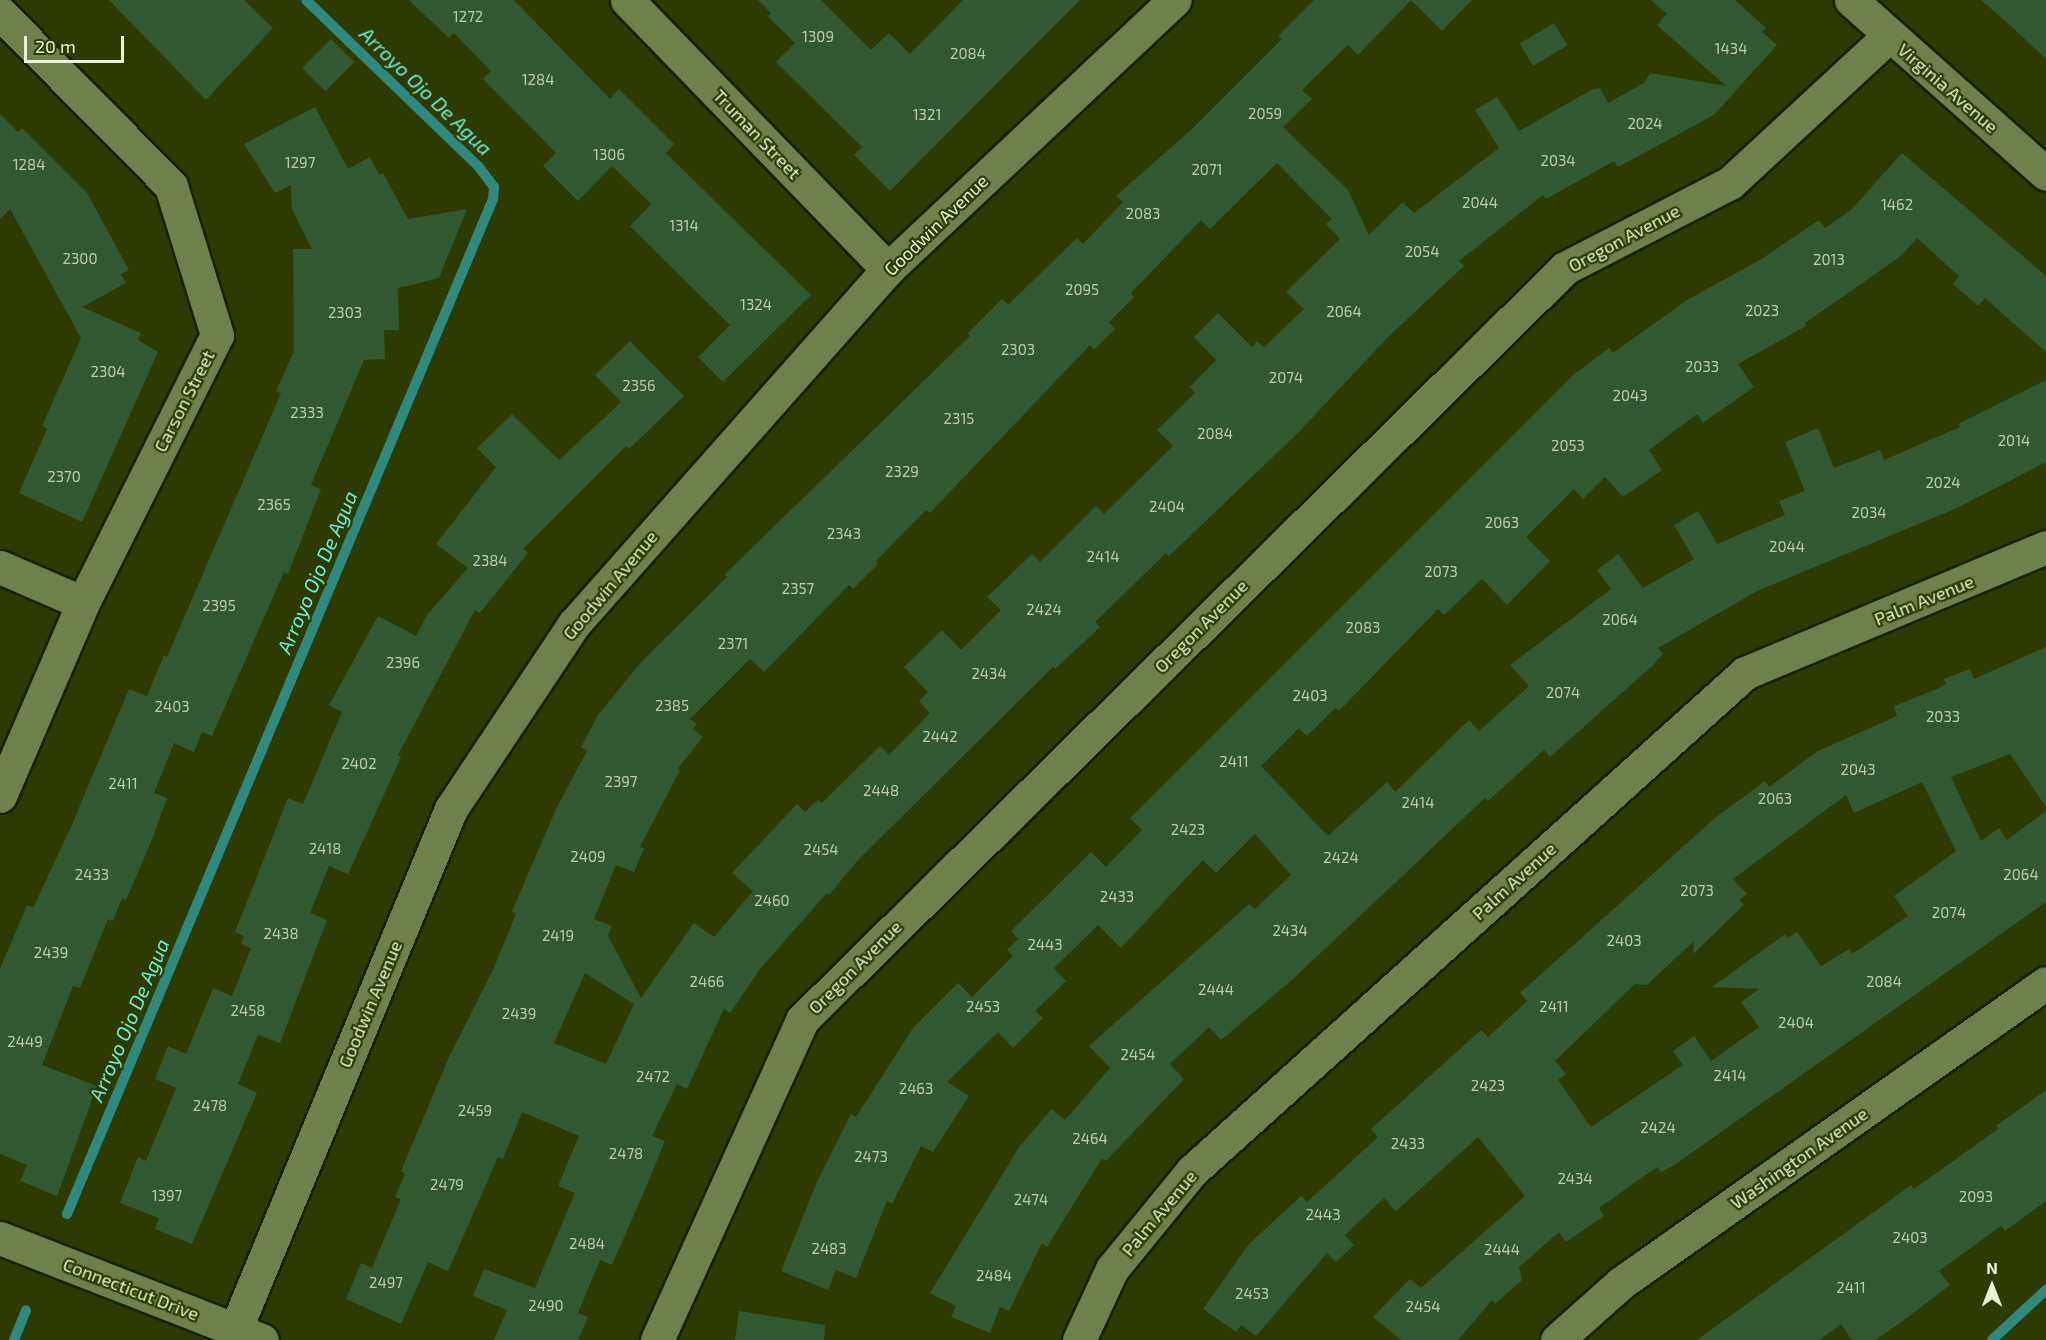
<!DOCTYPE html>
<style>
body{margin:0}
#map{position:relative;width:2046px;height:1340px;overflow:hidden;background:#2d3b02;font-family:"Exo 2",sans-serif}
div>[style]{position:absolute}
.stream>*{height:10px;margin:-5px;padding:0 5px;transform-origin:5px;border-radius:5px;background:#2f897e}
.building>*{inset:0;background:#315830;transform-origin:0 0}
.roads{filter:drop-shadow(2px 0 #182005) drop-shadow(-2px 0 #182005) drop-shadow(0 2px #182005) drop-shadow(0 -2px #182005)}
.street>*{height:33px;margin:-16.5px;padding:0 16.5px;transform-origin:16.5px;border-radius:16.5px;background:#6f814b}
span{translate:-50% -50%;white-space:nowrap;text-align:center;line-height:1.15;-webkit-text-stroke:4.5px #2d3b02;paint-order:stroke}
.number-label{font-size:15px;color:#bbcdad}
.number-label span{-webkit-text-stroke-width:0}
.street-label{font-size:18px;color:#e9f4d7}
.water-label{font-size:20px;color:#70eedd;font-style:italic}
.north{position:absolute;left:1962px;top:1256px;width:60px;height:60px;-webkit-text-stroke:4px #2d3b02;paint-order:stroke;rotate:0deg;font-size:16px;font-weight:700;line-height:24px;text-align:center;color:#e9f4d7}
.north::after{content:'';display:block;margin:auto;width:21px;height:27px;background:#e9f4d7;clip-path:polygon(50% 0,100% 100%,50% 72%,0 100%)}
.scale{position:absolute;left:24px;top:36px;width:100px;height:27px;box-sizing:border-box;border:3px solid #e9f4d7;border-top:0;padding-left:8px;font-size:18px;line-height:21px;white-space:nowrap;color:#e9f4d7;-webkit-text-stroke:4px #2d3b02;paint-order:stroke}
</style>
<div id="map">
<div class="stream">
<i style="left:67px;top:1214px;width:1101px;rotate:-67.23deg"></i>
<i style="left:493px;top:199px;width:12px;rotate:-85deg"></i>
<i style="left:494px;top:187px;width:25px;rotate:-127deg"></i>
<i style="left:479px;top:167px;width:240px;rotate:-136deg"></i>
<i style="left:14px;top:1340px;width:32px;rotate:-68deg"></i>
<i style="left:1992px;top:1340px;width:74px;rotate:-42.8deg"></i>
</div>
<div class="building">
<i style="clip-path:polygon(109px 0,244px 0,273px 28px,206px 100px)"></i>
<i style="clip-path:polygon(409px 0,514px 0,610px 99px,619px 89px,674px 144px,666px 153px,811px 295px,723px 382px,698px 357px,730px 325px,630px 226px,651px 204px,612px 166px,578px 201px,543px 166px,556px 153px,483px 79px,491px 71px,454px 33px,449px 38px)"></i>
<i style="clip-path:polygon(758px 0,821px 0,871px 50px,889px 33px,910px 54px,963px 0,1080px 0,890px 191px,854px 155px,862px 147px,776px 62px,795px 43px,768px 17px,771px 13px)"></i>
<i style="clip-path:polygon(evenodd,1314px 0,1411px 0,1358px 55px,1348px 45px,1302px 90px,1312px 99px,1283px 127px,1348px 190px,1369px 235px,1403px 202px,1414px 213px,1499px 148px,1475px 110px,1497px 97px,1519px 131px,1591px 90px,1600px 88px,1608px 103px,1644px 83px,1650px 73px,1726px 86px,1657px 25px,1667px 14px,1651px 0,1735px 0,1766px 28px,1762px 32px,1777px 45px,1714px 115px,1618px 167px,1614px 161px,1546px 199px,1543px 195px,1459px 261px,1464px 266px,1388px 337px,1298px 433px,1169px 556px,1166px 553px,1095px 622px,1100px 627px,1055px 669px,1053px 667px,858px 860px,829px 895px,827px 893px,760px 969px,730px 1013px,724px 1009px,687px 1089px,677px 1084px,652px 1136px,665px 1141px,647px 1185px,612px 1265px,600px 1260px,578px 1313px,588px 1317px,578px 1340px,494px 1340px,507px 1310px,473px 1296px,484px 1269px,535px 1288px,575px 1193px,558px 1186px,579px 1136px,522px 1112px,503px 1159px,498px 1157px,448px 1271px,428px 1262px,401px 1324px,346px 1299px,361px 1263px,372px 1268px,401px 1199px,395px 1197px,405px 1174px,401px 1171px,449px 1057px,493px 970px,516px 914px,512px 911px,557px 807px,587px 751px,581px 747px,598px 715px,642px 661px,727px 577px,724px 575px,970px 336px,968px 333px,1002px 299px,1008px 305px,1077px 238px,1083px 244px,1123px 202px,1116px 196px,1192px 129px,1282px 39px,1278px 36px,1314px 0,1277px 163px,1332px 219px,1326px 224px,1340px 239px,1286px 292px,1304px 309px,1264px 347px,1257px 341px,1252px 347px,1218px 313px,1194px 337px,1216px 360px,1190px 387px,1195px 393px,1157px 430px,1173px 446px,1104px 514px,1096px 506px,1040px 562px,1032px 554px,987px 597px,1001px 610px,961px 650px,942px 630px,904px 667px,928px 692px,919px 701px,930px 713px,889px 755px,880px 746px,822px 803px,818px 800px,805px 812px,797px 804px,732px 873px,753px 891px,714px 937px,694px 923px,641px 998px,608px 936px,612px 926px,594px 919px,616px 865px,634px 872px,644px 848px,640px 847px,680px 770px,678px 768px,703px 737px,693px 729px,697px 724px,690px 719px,750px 659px,764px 672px,849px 585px,853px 589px,878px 564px,876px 561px,926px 510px,930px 513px,1090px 345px,1094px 350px,1115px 329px,1109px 322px,1134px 297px,1131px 293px,1201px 220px,1210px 229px,1277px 163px,1314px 0,585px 973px,634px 1004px,606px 1064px,554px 1043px,585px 973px)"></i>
<i style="clip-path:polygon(1411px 0,1472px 0,1442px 31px)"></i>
<i style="clip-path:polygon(1981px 0,2046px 0,2046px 59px,2012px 27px)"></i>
<i style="left:1554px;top:23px;width:26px;height:40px;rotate:59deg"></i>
<i style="left:331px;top:39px;width:33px;height:41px;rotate:45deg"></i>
<i style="clip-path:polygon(315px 107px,348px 169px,370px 157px,379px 175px,383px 173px,408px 219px,467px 209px,439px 278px,398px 288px,399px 330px,384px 330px,385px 359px,364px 360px,311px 485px,321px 489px,288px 574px,284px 572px,212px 736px,202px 732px,194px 752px,174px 743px,154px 793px,167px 798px,152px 840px,126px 900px,122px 898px,113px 921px,108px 919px,80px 988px,73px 986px,42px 1065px,97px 1086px,57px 1196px,20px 1181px,27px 1165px,0 1154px,0 969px,27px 905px,33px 908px,70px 829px,129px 689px,147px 696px,164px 655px,167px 657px,281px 393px,276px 391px,294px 351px,293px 249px,312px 249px,292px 209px,291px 185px,275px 193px,244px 144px)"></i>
<i style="clip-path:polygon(0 114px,18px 132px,22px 128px,87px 193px,129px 270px,121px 274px,126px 283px,82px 307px,141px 333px,138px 340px,158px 352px,82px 522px,19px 493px,47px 429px,42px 426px,81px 338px,10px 209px,0 219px)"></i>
<i style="clip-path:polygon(1902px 153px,2046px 276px,2046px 352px,1985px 298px,1978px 306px,1953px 284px,1959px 276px,1917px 238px,1901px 256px,1805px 323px,1806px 326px,1738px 364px,1754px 387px,1703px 423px,1697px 414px,1649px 450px,1662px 470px,1623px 497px,1605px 477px,1583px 499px,1574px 489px,1526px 537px,1550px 561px,1507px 605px,1482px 579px,1444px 615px,1438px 609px,1339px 711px,1335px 708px,1307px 736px,1299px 728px,1261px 766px,1328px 836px,1387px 782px,1395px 792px,1469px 720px,1479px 731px,1529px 686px,1510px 665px,1611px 589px,1597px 570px,1618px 554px,1643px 588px,1694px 559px,1674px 525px,1698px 511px,1717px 544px,1785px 515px,1779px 501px,1805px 491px,1785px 442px,1818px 428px,1834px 468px,1880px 450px,1884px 460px,1960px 427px,1958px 424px,2046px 380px,2046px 462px,1957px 508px,1757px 591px,1658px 648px,1663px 654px,1652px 666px,1550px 757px,1544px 750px,1488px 801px,1485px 798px,1293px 979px,1221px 1040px,1209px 1027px,1170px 1064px,1184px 1079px,1106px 1161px,1102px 1158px,1047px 1247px,1042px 1243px,1009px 1311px,1000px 1307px,990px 1333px,951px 1317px,956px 1306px,930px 1293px,1019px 1147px,1052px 1109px,1065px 1120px,1110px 1068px,1089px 1046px,1249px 904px,1255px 909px,1291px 875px,1255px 834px,1216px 873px,1203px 860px,1121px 948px,1098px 925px,1054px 968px,1066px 981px,1035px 1011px,1043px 1018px,1013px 1048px,998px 1032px,947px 1082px,969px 1096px,933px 1152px,921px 1146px,892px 1204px,887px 1201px,856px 1278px,836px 1270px,828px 1290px,781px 1271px,817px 1182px,851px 1114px,856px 1117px,913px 1028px,958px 983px,972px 997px,1013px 956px,1007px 950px,1018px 939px,1011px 931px,1091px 852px,1106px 867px,1142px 830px,1130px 818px,1572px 376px,1609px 348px,1613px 353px,1687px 300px,1760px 260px,1819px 220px,1825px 228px,1851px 210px)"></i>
<i style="clip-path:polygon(630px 341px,684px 396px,629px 449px,626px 446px,523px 549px,528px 553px,480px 613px,475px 610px,398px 755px,401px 757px,348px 874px,329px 866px,310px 913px,327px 920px,280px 1043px,258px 1035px,238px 1084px,257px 1093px,192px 1244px,155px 1229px,159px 1218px,120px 1203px,138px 1157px,146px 1161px,176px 1088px,155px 1079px,168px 1046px,186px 1054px,213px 988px,232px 996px,251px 948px,241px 944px,244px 936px,235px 932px,288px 798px,303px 804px,342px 712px,329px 705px,378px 616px,416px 636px,427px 615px,468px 568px,436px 544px,496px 467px,477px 448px,512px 414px,559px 460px,621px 402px,595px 375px)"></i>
<i style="clip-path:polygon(evenodd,2046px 647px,2046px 807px,2010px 754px,1951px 777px,1981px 841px,1999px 828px,2007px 840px,2046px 811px,2046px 902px,1673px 1166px,1661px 1172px,1657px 1167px,1599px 1208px,1604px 1216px,1566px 1242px,1559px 1232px,1519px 1267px,1522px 1280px,1495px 1304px,1492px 1300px,1458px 1340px,1401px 1340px,1373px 1317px,1410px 1279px,1421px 1288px,1525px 1196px,1478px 1137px,1396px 1211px,1384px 1198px,1345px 1235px,1354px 1245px,1336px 1262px,1327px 1253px,1256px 1336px,1241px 1325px,1236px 1332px,1203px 1309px,1249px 1244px,1301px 1196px,1307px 1202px,1378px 1137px,1371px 1129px,1481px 1030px,1488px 1037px,1527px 1001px,1520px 993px,1715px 818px,1765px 781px,1769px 787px,1818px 751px,1897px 716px,1894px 706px,1937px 689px,1946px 684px,1944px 679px,1970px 669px,1974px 679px,2046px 647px,1922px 782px,1956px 851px,1894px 896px,1908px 916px,1852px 954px,1849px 949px,1821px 966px,1797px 932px,1788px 938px,1785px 934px,1712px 987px,1759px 989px,1741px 1002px,1759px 1027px,1711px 1061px,1694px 1036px,1673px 1051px,1683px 1065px,1591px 1127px,1558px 1080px,1566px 1074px,1555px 1061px,1635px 984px,1647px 985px,1694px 941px,1693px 954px,1744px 905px,1739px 900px,1747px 894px,1733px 879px,1846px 795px,1854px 813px,1922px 782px)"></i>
<i style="clip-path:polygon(2046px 1090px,2046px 1201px,2005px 1231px,2001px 1226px,1939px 1271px,1950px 1285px,1904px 1320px,1876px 1340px,1852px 1340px,1841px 1324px,1820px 1340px,1697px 1340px,1911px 1185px,1914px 1189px,1998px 1129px,1996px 1126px)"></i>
<i style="clip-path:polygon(739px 1311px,825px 1325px,824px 1340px,735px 1340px)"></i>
</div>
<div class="roads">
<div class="street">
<i style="left:627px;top:0;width:375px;rotate:45.9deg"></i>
<i style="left:1851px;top:0;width:261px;rotate:41.7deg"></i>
<i style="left:0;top:13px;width:243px;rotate:45.3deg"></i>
<i style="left:171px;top:186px;width:156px;rotate:72.8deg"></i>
<i style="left:217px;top:335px;width:300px;rotate:116.6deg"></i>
<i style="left:83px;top:603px;width:210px;rotate:113.3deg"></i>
<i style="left:0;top:567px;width:90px;rotate:23.4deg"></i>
<i style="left:0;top:1238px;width:281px;rotate:21.3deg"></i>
<i style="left:231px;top:1340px;width:575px;rotate:-67.5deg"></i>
<i style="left:451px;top:809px;width:222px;rotate:-56.4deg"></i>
<i style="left:574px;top:624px;width:474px;rotate:-48.5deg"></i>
<i style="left:888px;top:269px;width:393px;rotate:-43.2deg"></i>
<i style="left:657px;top:1340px;width:351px;rotate:-65.6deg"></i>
<i style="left:802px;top:1020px;width:1071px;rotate:-44.58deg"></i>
<i style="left:1565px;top:268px;width:186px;rotate:-27.3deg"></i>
<i style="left:1730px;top:183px;width:217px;rotate:-42.8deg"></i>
<i style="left:1079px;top:1340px;width:78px;rotate:-65.1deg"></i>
<i style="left:1112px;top:1269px;width:127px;rotate:-50.8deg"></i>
<i style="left:1192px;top:1171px;width:744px;rotate:-42deg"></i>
<i style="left:1745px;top:673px;width:326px;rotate:-22.7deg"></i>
<i style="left:1557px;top:1340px;width:86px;rotate:-41.7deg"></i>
<i style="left:1621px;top:1283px;width:520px;rotate:-35.22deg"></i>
</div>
</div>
<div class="number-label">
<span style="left:468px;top:17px">1272</span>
<span style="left:818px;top:37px">1309</span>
<span style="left:1731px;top:49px">1434</span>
<span style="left:968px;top:54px">2084</span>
<span style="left:538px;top:80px">1284</span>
<span style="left:1265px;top:114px">2059</span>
<span style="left:927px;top:115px">1321</span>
<span style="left:1645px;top:124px">2024</span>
<span style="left:609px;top:155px">1306</span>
<span style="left:1558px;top:161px">2034</span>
<span style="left:300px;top:163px">1297</span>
<span style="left:29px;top:165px">1284</span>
<span style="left:1207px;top:170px">2071</span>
<span style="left:1480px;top:203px">2044</span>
<span style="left:1897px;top:205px">1462</span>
<span style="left:1143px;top:214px">2083</span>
<span style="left:684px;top:226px">1314</span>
<span style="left:1422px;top:252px">2054</span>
<span style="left:80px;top:259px">2300</span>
<span style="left:1829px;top:260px">2013</span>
<span style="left:1082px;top:290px">2095</span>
<span style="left:756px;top:305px">1324</span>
<span style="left:1762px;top:311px">2023</span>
<span style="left:1344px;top:312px">2064</span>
<span style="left:345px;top:313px">2303</span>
<span style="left:1018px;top:350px">2303</span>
<span style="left:1702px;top:367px">2033</span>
<span style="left:108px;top:372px">2304</span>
<span style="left:1286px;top:378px">2074</span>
<span style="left:639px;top:386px">2356</span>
<span style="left:1630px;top:396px">2043</span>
<span style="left:307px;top:413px">2333</span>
<span style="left:959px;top:419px">2315</span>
<span style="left:1215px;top:434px">2084</span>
<span style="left:2014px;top:441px">2014</span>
<span style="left:1568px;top:446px">2053</span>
<span style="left:902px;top:472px">2329</span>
<span style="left:64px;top:477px">2370</span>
<span style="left:1943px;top:483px">2024</span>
<span style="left:274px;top:505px">2365</span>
<span style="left:1167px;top:507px">2404</span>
<span style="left:1869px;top:513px">2034</span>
<span style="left:1502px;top:523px">2063</span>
<span style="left:844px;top:534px">2343</span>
<span style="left:1787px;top:547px">2044</span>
<span style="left:1103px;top:557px">2414</span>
<span style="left:490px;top:561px">2384</span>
<span style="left:1441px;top:572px">2073</span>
<span style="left:798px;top:589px">2357</span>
<span style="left:219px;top:606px">2395</span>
<span style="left:1044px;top:610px">2424</span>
<span style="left:1620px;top:620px">2064</span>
<span style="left:1363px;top:628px">2083</span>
<span style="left:733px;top:644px">2371</span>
<span style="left:403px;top:663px">2396</span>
<span style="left:989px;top:674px">2434</span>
<span style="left:1563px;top:693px">2074</span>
<span style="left:1310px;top:696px">2403</span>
<span style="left:672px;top:706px">2385</span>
<span style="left:172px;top:707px">2403</span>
<span style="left:1943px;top:717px">2033</span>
<span style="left:940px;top:737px">2442</span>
<span style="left:1234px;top:762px">2411</span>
<span style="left:359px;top:764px">2402</span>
<span style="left:1858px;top:770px">2043</span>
<span style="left:621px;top:782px">2397</span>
<span style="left:123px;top:784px">2411</span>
<span style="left:881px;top:791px">2448</span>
<span style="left:1775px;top:799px">2063</span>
<span style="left:1418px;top:803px">2414</span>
<span style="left:1188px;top:830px">2423</span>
<span style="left:325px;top:849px">2418</span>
<span style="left:821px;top:850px">2454</span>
<span style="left:588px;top:857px">2409</span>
<span style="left:1341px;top:858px">2424</span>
<span style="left:92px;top:875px">2433</span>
<span style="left:2021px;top:875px">2064</span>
<span style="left:1697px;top:891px">2073</span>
<span style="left:1117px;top:897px">2433</span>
<span style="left:772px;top:901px">2460</span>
<span style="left:1949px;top:913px">2074</span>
<span style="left:1290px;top:931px">2434</span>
<span style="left:281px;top:934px">2438</span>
<span style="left:558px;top:936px">2419</span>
<span style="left:1624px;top:941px">2403</span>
<span style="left:1045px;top:945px">2443</span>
<span style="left:51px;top:953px">2439</span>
<span style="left:707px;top:982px">2466</span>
<span style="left:1884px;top:982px">2084</span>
<span style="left:1216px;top:990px">2444</span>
<span style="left:983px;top:1007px">2453</span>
<span style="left:1554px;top:1007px">2411</span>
<span style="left:248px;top:1011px">2458</span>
<span style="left:519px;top:1014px">2439</span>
<span style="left:1796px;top:1023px">2404</span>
<span style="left:25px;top:1042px">2449</span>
<span style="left:1138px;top:1055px">2454</span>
<span style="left:1730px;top:1076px">2414</span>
<span style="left:653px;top:1077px">2472</span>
<span style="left:1488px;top:1086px">2423</span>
<span style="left:916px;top:1089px">2463</span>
<span style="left:210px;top:1106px">2478</span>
<span style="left:475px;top:1111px">2459</span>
<span style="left:1658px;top:1128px">2424</span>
<span style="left:1090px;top:1139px">2464</span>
<span style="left:1408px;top:1144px">2433</span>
<span style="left:626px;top:1154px">2478</span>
<span style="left:871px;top:1157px">2473</span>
<span style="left:1575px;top:1179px">2434</span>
<span style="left:447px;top:1185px">2479</span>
<span style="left:167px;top:1196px">1397</span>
<span style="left:1976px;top:1197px">2093</span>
<span style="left:1031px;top:1200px">2474</span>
<span style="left:1323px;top:1215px">2443</span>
<span style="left:1910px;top:1238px">2403</span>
<span style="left:587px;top:1244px">2484</span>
<span style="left:829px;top:1249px">2483</span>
<span style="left:1502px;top:1250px">2444</span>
<span style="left:994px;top:1276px">2484</span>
<span style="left:386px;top:1283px">2497</span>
<span style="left:1851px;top:1288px">2411</span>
<span style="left:1252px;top:1294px">2453</span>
<span style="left:546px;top:1306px">2490</span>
<span style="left:1423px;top:1307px">2454</span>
</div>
<div class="street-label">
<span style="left:1948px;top:88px;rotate:41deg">Virginia Avenue</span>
<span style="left:757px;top:134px;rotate:46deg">Truman Street</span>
<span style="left:936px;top:225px;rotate:-44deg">Goodwin Avenue</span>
<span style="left:1624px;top:238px;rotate:-28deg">Oregon Avenue</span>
<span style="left:184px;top:401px;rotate:-63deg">Carson Street</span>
<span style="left:610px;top:585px;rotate:-50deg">Goodwin Avenue</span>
<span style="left:1924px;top:600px;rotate:-22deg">Palm Avenue</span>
<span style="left:1201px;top:626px;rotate:-45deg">Oregon Avenue</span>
<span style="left:1514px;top:881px;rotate:-42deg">Palm Avenue</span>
<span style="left:855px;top:967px;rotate:-45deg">Oregon Avenue</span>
<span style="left:370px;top:1004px;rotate:-67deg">Goodwin Avenue</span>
<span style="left:1799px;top:1158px;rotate:-35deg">Washington Avenue</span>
<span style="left:1159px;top:1213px;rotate:-50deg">Palm Avenue</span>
<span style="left:131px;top:1289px;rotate:21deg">Connecticut Drive</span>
</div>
<div class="water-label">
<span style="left:426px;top:91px;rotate:44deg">Arroyo Ojo De Agua</span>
<span style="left:317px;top:572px;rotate:-67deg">Arroyo Ojo De Agua</span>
<span style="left:129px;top:1020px;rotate:-67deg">Arroyo Ojo De Agua</span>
</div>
<div class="north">N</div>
<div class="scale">20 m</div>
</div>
